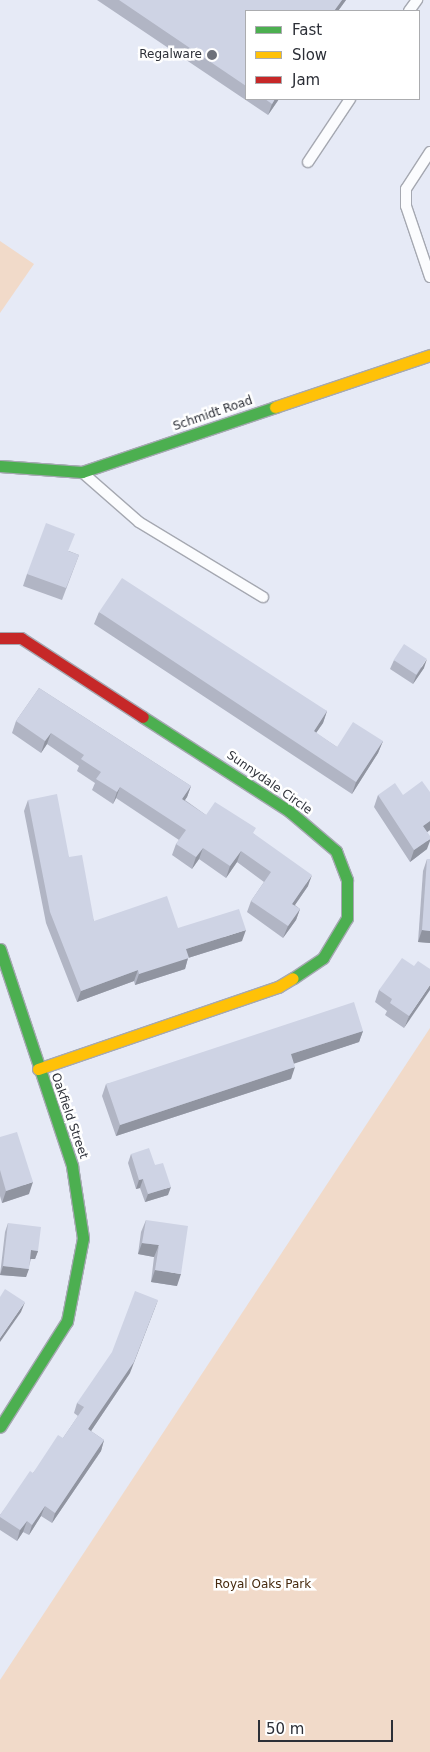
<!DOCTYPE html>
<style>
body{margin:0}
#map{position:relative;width:430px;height:1752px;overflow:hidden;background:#e6eaf6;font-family:"DejaVu Sans",sans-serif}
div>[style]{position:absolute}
.green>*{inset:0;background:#f1dac9}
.roads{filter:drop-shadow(1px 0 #a5a8b1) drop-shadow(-1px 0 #a5a8b1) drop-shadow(0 1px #a5a8b1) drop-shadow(0 -1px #a5a8b1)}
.lane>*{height:10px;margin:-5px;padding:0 5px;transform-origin:5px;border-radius:5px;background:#fbfcfe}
.fast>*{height:11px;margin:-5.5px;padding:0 5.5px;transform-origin:5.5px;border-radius:5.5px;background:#4caf50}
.slow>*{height:11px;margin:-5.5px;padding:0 5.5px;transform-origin:5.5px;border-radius:5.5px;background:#ffc107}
.jam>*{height:11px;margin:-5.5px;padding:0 5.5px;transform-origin:5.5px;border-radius:5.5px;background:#c62828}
.wall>*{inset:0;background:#b1b5c4}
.shaded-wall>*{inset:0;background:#9094a0}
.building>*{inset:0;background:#ced3e4;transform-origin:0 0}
.dots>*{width:14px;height:14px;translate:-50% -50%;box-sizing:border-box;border:2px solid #fff;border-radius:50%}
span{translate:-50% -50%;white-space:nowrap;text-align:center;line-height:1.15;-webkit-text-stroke:5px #fff;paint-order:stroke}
.poi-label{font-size:12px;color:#2c2f37}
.right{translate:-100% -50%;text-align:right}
.street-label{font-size:12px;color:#2c2f37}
.park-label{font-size:12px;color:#462a0f}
.legend{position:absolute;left:245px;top:10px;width:175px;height:90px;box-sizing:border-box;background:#fff;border:1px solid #abacaf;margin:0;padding:6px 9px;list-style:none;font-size:15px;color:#2c2f37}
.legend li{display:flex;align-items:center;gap:10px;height:25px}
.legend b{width:25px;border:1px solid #abacaf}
.scale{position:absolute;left:258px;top:1720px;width:135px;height:22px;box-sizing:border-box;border:2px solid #2c2f37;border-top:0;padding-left:6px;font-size:15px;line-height:18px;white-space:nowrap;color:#2c2f37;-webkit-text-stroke:4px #fff;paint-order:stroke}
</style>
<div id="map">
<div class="green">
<i style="clip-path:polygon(0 241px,34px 264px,0 313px)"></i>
<i style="clip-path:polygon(430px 1028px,430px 1752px,0 1752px,0 1680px)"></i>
</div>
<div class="roads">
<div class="lane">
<i style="left:409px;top:11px;width:14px;rotate:-54deg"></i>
<i style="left:430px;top:152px;width:44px;rotate:123deg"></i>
<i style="left:406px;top:189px;width:17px;rotate:90deg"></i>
<i style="left:406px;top:206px;width:75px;rotate:71.3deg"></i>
<i style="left:308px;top:162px;width:76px;rotate:-56.3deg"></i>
<i style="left:83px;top:473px;width:74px;rotate:41.2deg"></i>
<i style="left:139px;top:522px;width:145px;rotate:31.2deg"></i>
</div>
<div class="fast">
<i style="left:0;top:466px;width:82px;rotate:4.2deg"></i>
<i style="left:82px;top:472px;width:204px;rotate:-18.6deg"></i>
<i style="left:143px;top:717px;width:174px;rotate:32.8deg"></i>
<i style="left:289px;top:811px;width:62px;rotate:40.4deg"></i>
<i style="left:336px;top:851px;width:31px;rotate:69deg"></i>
<i style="left:347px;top:880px;width:38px;rotate:90deg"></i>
<i style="left:347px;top:918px;width:47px;rotate:121deg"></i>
<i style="left:323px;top:958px;width:36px;rotate:146deg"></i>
<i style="left:0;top:949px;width:229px;rotate:71.6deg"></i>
<i style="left:72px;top:1166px;width:73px;rotate:81.3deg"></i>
<i style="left:83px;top:1238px;width:85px;rotate:100.9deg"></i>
<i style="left:67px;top:1321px;width:125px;rotate:122.3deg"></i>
</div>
<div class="slow">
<i style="left:275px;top:407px;width:163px;rotate:-18.5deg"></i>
<i style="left:38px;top:1069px;width:254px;rotate:-18.9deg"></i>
<i style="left:278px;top:987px;width:17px;rotate:-31deg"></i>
</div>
<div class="jam">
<i style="left:0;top:638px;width:21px"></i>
<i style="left:21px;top:638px;width:145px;rotate:32.9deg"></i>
</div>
</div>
<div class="wall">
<i style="clip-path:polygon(97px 0,346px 0,338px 11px,246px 11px,246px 99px,279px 99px,268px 115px)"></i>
<i style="clip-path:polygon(69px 551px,79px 555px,62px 600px,23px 586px,27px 574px)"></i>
<i style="clip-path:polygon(99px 612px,327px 711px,323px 723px,316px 733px,337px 747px,383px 741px,378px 753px,352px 794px,94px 624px)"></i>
<i style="clip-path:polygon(394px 660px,424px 668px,413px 684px,390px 669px)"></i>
<i style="clip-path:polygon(39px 688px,191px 786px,187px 797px,185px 800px,206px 815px,254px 834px,308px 886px,295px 905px,300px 909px,296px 920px,283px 938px,247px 912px,251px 901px,264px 882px,237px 862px,226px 878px,199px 859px,192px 869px,172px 855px,176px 844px,179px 840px,116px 798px,113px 804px,92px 790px,95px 783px,77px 771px,79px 766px,47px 744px,41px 753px,12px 733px,16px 721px)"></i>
<i style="clip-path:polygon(430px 792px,430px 830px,427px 832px,427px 849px,410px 862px,374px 807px,378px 795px,403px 795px)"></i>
<i style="clip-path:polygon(28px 800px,69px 857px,94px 921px,178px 928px,242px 941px,188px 958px,185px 969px,135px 985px,134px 981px,77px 1002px,46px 923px,24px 811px)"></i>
<i style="clip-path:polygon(427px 859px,430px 943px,418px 942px,423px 871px)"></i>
<i style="clip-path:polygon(414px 966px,430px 969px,404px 1028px,385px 1015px,387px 1011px,375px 1002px,379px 990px)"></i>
<i style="clip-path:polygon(363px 1031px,359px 1042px,294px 1063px,291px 1079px,116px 1136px,102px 1096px,106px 1084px)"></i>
<i style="clip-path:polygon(0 1137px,29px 1194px,2px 1203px,0 1196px)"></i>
<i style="clip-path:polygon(131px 1154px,155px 1165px,168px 1195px,145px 1202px,140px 1188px,136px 1189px,128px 1163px)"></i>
<i style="clip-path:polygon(146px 1220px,177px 1286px,151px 1282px,154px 1257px,138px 1254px,141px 1232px)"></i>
<i style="clip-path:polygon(8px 1223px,38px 1251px,35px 1259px,31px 1259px,26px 1277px,0 1275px,5px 1232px)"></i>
<i style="clip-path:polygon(130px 1373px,91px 1431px,104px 1440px,101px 1451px,52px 1523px,41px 1516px,29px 1535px,23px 1532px,17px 1541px,0 1530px,0 1515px,33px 1473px,63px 1438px,78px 1416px,74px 1413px,77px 1403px)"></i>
</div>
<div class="shaded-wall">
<i style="clip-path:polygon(342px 0,346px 0,338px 11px,334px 11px)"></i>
<i style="clip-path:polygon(275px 99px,279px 99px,268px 115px,272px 104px)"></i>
<i style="clip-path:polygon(427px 659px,424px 668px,413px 684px,416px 676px)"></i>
<i style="clip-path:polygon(327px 711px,323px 723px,309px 743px,314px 731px)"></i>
<i style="clip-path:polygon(51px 733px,47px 744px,41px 753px,45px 741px)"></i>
<i style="clip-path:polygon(383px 741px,378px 753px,352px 794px,356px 782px)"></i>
<i style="clip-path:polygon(191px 786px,187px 797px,178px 810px,182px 799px)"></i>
<i style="clip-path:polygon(120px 787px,116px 798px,113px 804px,117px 792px)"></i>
<i style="clip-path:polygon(430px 821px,430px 830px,419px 838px,423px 826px)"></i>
<i style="clip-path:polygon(430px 839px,430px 841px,427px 849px,410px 862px,414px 850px)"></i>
<i style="clip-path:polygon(203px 848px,199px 859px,192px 869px,196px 857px)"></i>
<i style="clip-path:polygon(241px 851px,237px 862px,226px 878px,230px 866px)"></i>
<i style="clip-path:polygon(312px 875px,308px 886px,288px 915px,292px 904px)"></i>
<i style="clip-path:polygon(300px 909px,296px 920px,283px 938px,288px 926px)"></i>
<i style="clip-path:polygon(246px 930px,242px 941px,188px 958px,185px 969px,135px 985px,139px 974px,186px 949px)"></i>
<i style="clip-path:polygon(422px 930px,430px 931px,430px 943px,418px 942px)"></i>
<i style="clip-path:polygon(138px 970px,134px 981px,77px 1002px,81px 991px)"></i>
<i style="clip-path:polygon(430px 985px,430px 990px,404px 1028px,409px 1016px)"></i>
<i style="clip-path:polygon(363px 1031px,359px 1042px,287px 1066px,291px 1054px)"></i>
<i style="clip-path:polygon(295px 1067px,291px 1079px,116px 1136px,120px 1125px)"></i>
<i style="clip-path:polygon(143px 1179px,140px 1188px,136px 1189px,139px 1180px)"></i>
<i style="clip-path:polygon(33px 1182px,29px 1194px,2px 1203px,6px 1191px)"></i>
<i style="clip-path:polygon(171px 1187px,168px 1195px,145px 1202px,148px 1194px)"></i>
<i style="clip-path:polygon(142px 1243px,159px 1245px,154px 1257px,138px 1254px)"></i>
<i style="clip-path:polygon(31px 1250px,38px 1251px,35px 1259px,28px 1259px)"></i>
<i style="clip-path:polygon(3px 1266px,29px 1269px,26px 1277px,0 1275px)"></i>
<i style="clip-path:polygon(155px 1270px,181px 1274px,177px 1286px,151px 1282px)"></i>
<i style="clip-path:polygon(158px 1300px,130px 1373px,85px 1440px,88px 1429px)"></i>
<i style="clip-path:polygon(25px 1302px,21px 1312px,0 1342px,0 1338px)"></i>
<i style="clip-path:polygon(104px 1440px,101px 1451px,52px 1523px,55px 1513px)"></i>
<i style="clip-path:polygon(45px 1506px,41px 1516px,29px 1535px,32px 1525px)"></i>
<i style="clip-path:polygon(27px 1521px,23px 1532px,17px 1541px,20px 1530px)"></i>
</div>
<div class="building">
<i style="clip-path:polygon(119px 0,342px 0,334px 11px,246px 11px,246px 86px)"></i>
<i style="clip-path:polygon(265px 99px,275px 99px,272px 104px)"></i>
<i style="clip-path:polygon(46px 523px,75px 534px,68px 551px,79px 555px,66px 588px,27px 574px)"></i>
<i style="clip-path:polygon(122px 578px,327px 711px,314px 731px,337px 747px,353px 722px,383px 741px,356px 782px,99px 612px)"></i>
<i style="left:404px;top:644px;width:27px;height:19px;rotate:33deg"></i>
<i style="clip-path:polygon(39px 688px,191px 786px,182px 799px,206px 815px,215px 802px,256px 828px,253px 833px,312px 875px,292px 904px,300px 909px,288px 926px,251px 901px,271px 872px,241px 851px,230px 866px,203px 848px,196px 857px,176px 844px,186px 830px,120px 787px,117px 792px,96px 779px,101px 772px,81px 759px,84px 755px,51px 733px,45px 741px,16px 721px)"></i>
<i style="clip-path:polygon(422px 781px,430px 792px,430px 821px,423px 826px,430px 836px,430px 839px,414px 850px,378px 795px,395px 783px,403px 795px)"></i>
<i style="clip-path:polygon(57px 794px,69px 857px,82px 855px,94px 921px,167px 896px,178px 928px,239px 909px,246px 930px,186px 949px,189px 958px,139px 974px,138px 970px,81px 991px,50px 912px,28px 800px)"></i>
<i style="clip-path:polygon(427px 859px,430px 859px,430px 931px,422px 930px)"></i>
<i style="clip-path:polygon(402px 958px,414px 966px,418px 961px,430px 969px,430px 985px,409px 1016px,390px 1003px,392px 999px,379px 990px)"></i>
<i style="clip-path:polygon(354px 1002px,363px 1031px,291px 1054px,295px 1067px,120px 1125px,106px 1084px)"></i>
<i style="clip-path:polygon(17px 1132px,33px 1182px,6px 1191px,0 1170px,0 1137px)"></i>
<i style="clip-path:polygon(149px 1148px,155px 1165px,163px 1163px,171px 1187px,148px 1194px,143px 1179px,139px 1180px,131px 1154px)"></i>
<i style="clip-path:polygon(146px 1220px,188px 1226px,181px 1274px,155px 1270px,159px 1245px,142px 1243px)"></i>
<i style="clip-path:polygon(8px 1223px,41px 1227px,38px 1251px,31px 1250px,29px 1269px,3px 1266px)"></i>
<i style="clip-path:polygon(5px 1289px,25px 1302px,0 1338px,0 1297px)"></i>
<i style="clip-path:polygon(135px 1291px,158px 1300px,134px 1362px,88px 1429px,104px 1440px,55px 1513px,45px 1506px,32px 1525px,27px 1521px,20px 1530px,0 1517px,0 1515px,30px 1471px,33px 1473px,58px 1435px,63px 1438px,84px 1407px,77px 1403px,112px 1352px)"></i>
</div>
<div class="dots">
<i style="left:212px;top:55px;background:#6d707a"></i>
</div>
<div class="poi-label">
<span class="right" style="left:202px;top:55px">Regalware</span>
</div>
<div class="street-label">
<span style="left:213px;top:414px;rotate:-19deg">Schmidt Road</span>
<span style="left:269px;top:783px;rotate:35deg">Sunnydale Circle</span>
<span style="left:69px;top:1116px;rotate:71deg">Oakfield Street</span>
</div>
<div class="park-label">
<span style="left:263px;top:1585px">Royal Oaks Park</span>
</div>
<ul class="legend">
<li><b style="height:6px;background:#4caf50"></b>Fast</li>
<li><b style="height:6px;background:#ffc107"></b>Slow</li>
<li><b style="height:6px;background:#c62828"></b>Jam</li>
</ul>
<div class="scale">50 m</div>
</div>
